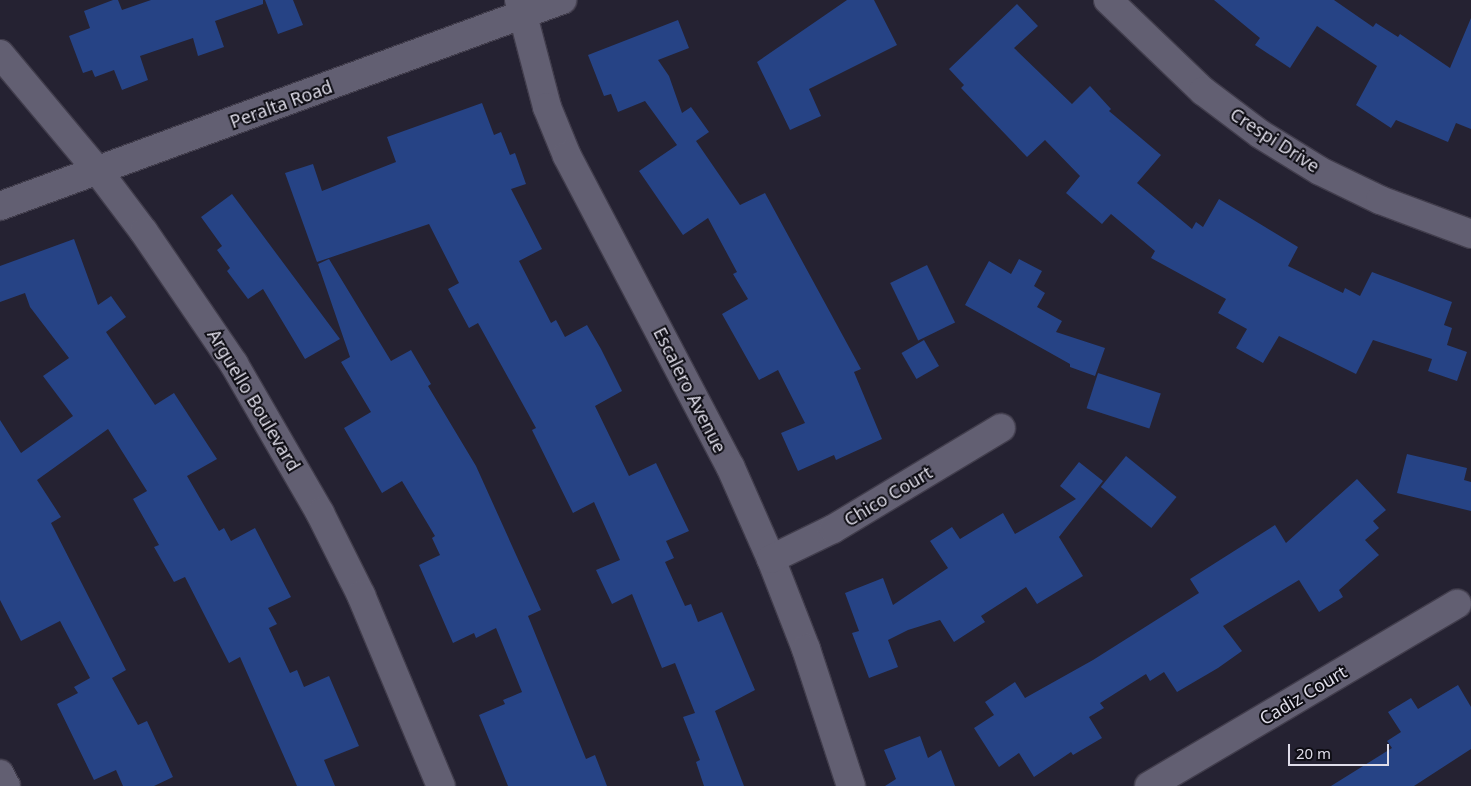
<!DOCTYPE html>
<style>
body{margin:0}
#map{position:relative;width:1471px;height:786px;overflow:hidden;background:#252232;font-family:"Noto Sans",sans-serif}
div>[style]{position:absolute}
.building>*{inset:0;background:#264385;transform-origin:0 0}
.roads{filter:drop-shadow(1px 0 #413d4c) drop-shadow(-1px 0 #413d4c) drop-shadow(0 1px #413d4c) drop-shadow(0 -1px #413d4c)}
.minor>*{height:28px;margin:-14px;padding:0 14px;transform-origin:14px;border-radius:14px;background:#625f72}
span{translate:-50% -50%;white-space:nowrap;text-align:center;line-height:1.15;-webkit-text-stroke:4px #0e0d14;paint-order:stroke}
.street-label{font-size:18px;color:#dfdde9}
.scale{position:absolute;left:1288px;top:744px;width:101px;height:22px;box-sizing:border-box;border:2px solid #dfdde9;border-top:0;padding-left:6px;font-size:15px;line-height:18px;white-space:nowrap;color:#dfdde9;-webkit-text-stroke:4px #0e0d14;paint-order:stroke}
</style>
<div id="map">
<div class="building">
<i style="clip-path:polygon(113px 0,118px 0,122px 10px,151px 0,263px 0,263px 4px,215px 21px,224px 47px,198px 56px,193px 38px,140px 56px,148px 80px,122px 90px,114px 70px,95px 77px,92px 70px,83px 73px,69px 36px,90px 28px,84px 11px)"></i>
<i style="clip-path:polygon(265px 0,293px 0,303px 25px,278px 34px)"></i>
<i style="clip-path:polygon(847px 0,874px 0,897px 45px,809px 89px,821px 116px,790px 130px,757px 62px)"></i>
<i style="clip-path:polygon(1214px 0,1334px 0,1373px 27px,1376px 23px,1398px 37px,1400px 34px,1450px 68px,1471px 18px,1471px 129px,1456px 123px,1448px 142px,1396px 120px,1391px 128px,1356px 105px,1377px 66px,1317px 26px,1290px 68px,1255px 45px,1260px 38px)"></i>
<i style="clip-path:polygon(1017px 4px,1038px 26px,1014px 48px,1072px 104px,1090px 86px,1111px 109px,1109px 111px,1161px 155px,1137px 183px,1192px 229px,1196px 222px,1203px 227px,1219px 199px,1298px 247px,1288px 266px,1343px 293px,1345px 288px,1360px 296px,1372px 272px,1452px 302px,1444px 325px,1452px 328px,1447px 345px,1467px 352px,1457px 381px,1428px 371px,1432px 359px,1373px 340px,1356px 374px,1279px 336px,1263px 363px,1236px 348px,1247px 329px,1218px 313px,1226px 299px,1151px 258px,1155px 251px,1111px 214px,1102px 224px,1066px 193px,1080px 176px,1045px 140px,1027px 157px,961px 88px,964px 85px,949px 69px)"></i>
<i style="clip-path:polygon(678px 20px,689px 48px,658px 60px,669px 76px,682px 113px,691px 107px,709px 132px,696px 141px,740px 205px,765px 193px,861px 369px,854px 372px,882px 439px,836px 460px,834px 455px,798px 471px,781px 433px,805px 423px,778px 370px,759px 380px,722px 314px,748px 299px,733px 274px,737px 272px,708px 218px,683px 235px,639px 171px,677px 145px,645px 101px,618px 112px,611px 94px,604px 96px,588px 55px)"></i>
<i style="clip-path:polygon(482px 103px,494px 135px,501px 132px,510px 155px,515px 153px,526px 184px,511px 189px,542px 249px,519px 261px,551px 323px,556px 320px,565px 337px,587px 325px,601px 349px,622px 391px,595px 406px,629px 476px,656px 463px,689px 531px,666px 541px,674px 558px,665px 562px,685px 606px,691px 604px,698px 622px,722px 612px,755px 690px,715px 711px,744px 786px,704px 786px,696px 762px,700px 760px,683px 717px,695px 713px,675px 663px,662px 668px,632px 594px,612px 604px,596px 570px,620px 560px,594px 502px,573px 513px,532px 430px,536px 428px,478px 323px,469px 328px,448px 289px,459px 283px,429px 224px,317px 262px,285px 173px,313px 164px,322px 191px,396px 162px,387px 137px)"></i>
<i style="clip-path:polygon(232px 194px,340px 339px,305px 359px,263px 289px,248px 299px,227px 271px,230px 268px,217px 250px,222px 246px,201px 217px)"></i>
<i style="clip-path:polygon(74px 239px,98px 305px,111px 296px,126px 317px,106px 332px,155px 405px,174px 393px,217px 459px,187px 476px,219px 531px,224px 528px,231px 541px,255px 528px,291px 597px,268px 608px,277px 624px,269px 628px,290px 673px,297px 670px,304px 687px,329px 676px,359px 746px,324px 760px,335px 786px,297px 786px,240px 657px,229px 663px,185px 577px,174px 582px,154px 547px,159px 545px,133px 499px,147px 491px,108px 429px,37px 480px,61px 517px,51px 523px,126px 670px,112px 678px,138px 725px,147px 721px,173px 777px,154px 786px,123px 786px,116px 770px,94px 780px,57px 704px,78px 693px,74px 687px,90px 678px,60px 621px,21px 641px,0 600px,0 420px,21px 453px,73px 416px,43px 376px,69px 358px,30px 307px,25px 293px,0 302px,0 266px)"></i>
<i style="clip-path:polygon(329px 259px,391px 361px,411px 350px,431px 384px,428px 386px,476px 466px,541px 610px,528px 616px,586px 759px,595px 755px,607px 786px,508px 786px,479px 715px,505px 704px,503px 700px,522px 692px,496px 628px,476px 638px,474px 633px,453px 643px,419px 565px,440px 555px,432px 538px,435px 536px,402px 481px,382px 493px,344px 428px,371px 412px,341px 362px,350px 357px,318px 264px)"></i>
<i style="clip-path:polygon(1019px 259px,1042px 271px,1034px 286px,1045px 293px,1037px 307px,1062px 321px,1056px 332px,1105px 348px,1095px 376px,1070px 367px,1070px 364px,965px 305px,989px 261px,1011px 274px)"></i>
<i style="left:927px;top:265px;width:64px;height:41px;rotate:64deg"></i>
<i style="left:924px;top:340px;width:30px;height:26px;rotate:60deg"></i>
<i style="left:1098px;top:373px;width:66px;height:37px;rotate:18deg"></i>
<i style="clip-path:polygon(1407px 454px,1467px 468px,1464px 480px,1471px 482px,1471px 511px,1397px 493px)"></i>
<i style="left:1126px;top:456px;width:65px;height:40px;rotate:39deg"></i>
<i style="clip-path:polygon(1079px 462px,1103px 481px,1059px 537px,1083px 576px,1037px 604px,1026px 587px,981px 616px,985px 622px,954px 642px,940px 620px,908px 630px,888px 640px,898px 667px,869px 678px,852px 633px,859px 631px,845px 593px,883px 578px,893px 605px,948px 568px,930px 541px,952px 527px,960px 539px,1003px 513px,1015px 534px,1076px 499px,1060px 486px)"></i>
<i style="clip-path:polygon(1357px 479px,1386px 510px,1373px 521px,1379px 528px,1365px 540px,1379px 555px,1339px 590px,1343px 597px,1319px 612px,1299px 580px,1223px 626px,1242px 651px,1218px 668px,1177px 692px,1164px 672px,1150px 681px,1146px 674px,1100px 703px,1104px 708px,1089px 717px,1102px 738px,1073px 755px,1071px 752px,1034px 777px,1019px 753px,999px 767px,974px 728px,994px 715px,985px 702px,1015px 682px,1025px 698px,1093px 660px,1199px 593px,1190px 579px,1275px 525px,1286px 543px)"></i>
<i style="clip-path:polygon(1458px 685px,1471px 707px,1471px 749px,1414px 786px,1331px 786px,1392px 748px,1387px 741px,1401px 732px,1388px 712px,1411px 698px,1418px 709px)"></i>
<i style="clip-path:polygon(920px 736px,928px 758px,941px 750px,955px 786px,885px 786px,896px 779px,884px 750px)"></i>
</div>
<div class="roads">
<div class="minor">
<i style="left:519px;top:0;width:111px;rotate:75.3deg"></i>
<i style="left:547px;top:107px;width:53px;rotate:67.8deg"></i>
<i style="left:567px;top:156px;width:350px;rotate:62.3deg"></i>
<i style="left:730px;top:466px;width:102px;rotate:66.2deg"></i>
<i style="left:771px;top:559px;width:97px;rotate:68.7deg"></i>
<i style="left:806px;top:649px;width:144px;rotate:71.8deg"></i>
<i style="left:1108px;top:0;width:132px;rotate:43.8deg"></i>
<i style="left:1203px;top:91px;width:71px;rotate:37deg"></i>
<i style="left:1260px;top:134px;width:70px;rotate:31.7deg"></i>
<i style="left:1320px;top:171px;width:67px;rotate:25.8deg"></i>
<i style="left:1380px;top:200px;width:97px;rotate:20.5deg"></i>
<i style="left:0;top:54px;width:153px;rotate:50.1deg"></i>
<i style="left:98px;top:171px;width:76px;rotate:53deg"></i>
<i style="left:144px;top:232px;width:160px;rotate:55.7deg"></i>
<i style="left:234px;top:364px;width:172px;rotate:60deg"></i>
<i style="left:320px;top:513px;width:92px;rotate:63.4deg"></i>
<i style="left:361px;top:595px;width:207px;rotate:67.3deg"></i>
<i style="left:0;top:206px;width:599px;rotate:-20.13deg"></i>
<i style="left:771px;top:559px;width:69px;rotate:-25.8deg"></i>
<i style="left:833px;top:529px;width:196px;rotate:-31deg"></i>
<i style="left:0;top:774px;width:13px;rotate:63deg"></i>
<i style="left:1149px;top:786px;width:358px;rotate:-30.6deg"></i>
</div>
</div>
<div class="street-label">
<span style="left:281px;top:104px;rotate:-20deg">Peralta Road</span>
<span style="left:1275px;top:140px;rotate:33deg">Crespi Drive</span>
<span style="left:690px;top:390px;rotate:63deg">Escalero Avenue</span>
<span style="left:254px;top:400px;rotate:59deg">Arguello Boulevard</span>
<span style="left:888px;top:496px;rotate:-31deg">Chico Court</span>
<span style="left:1303px;top:695px;rotate:-31deg">Cadiz Court</span>
</div>
<div class="scale">20 m</div>
</div>
